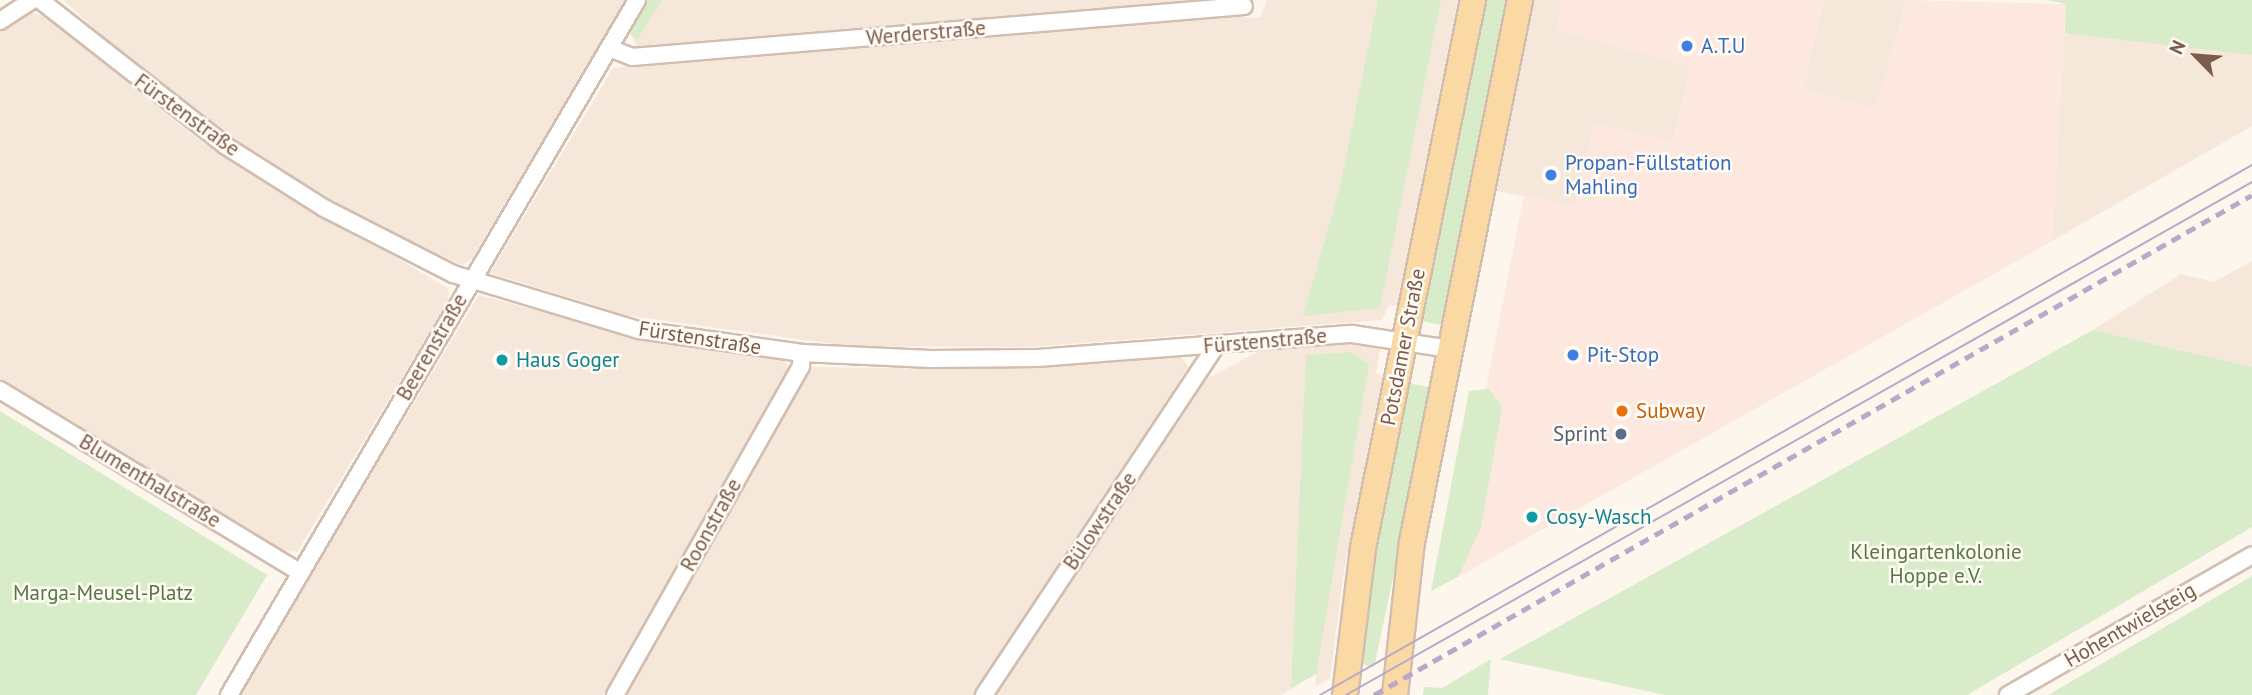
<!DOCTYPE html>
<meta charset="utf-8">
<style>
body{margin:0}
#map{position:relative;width:2252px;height:695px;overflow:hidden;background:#fdf6ec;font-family:"PT Sans",sans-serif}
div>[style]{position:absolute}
.residential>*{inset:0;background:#f5e8da}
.commercial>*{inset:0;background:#fde8e0}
.green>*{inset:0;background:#d8ecc9;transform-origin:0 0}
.roads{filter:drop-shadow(2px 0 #d1beb0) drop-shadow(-2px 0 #d1beb0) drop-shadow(0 2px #d1beb0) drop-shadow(0 -2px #d1beb0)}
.minor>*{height:16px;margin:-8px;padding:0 8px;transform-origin:8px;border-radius:8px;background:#fff}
.primary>*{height:24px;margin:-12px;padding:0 12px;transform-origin:12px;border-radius:12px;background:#fbd9a5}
.tram>*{height:2px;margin:-1px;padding:0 1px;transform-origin:1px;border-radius:1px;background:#b9a8c9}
.rail>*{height:5px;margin-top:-2.5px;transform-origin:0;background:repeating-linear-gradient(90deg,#b9a8c9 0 10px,transparent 0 17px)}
.dots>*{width:19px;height:19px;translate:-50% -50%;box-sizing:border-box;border:4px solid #fffaf3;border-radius:50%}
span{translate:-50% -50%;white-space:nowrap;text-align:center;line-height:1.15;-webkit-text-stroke:5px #fffaf3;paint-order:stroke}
.street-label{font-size:21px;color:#7a5c4d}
.shop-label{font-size:21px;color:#366cbe}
.left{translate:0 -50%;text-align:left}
.culture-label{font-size:21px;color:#0d838f}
.food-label{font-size:21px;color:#c56008}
.service-label{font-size:21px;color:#4e5e75}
.right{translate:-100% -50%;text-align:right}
.park-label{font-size:21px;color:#537a41}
.north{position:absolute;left:2161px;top:21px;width:70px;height:70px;-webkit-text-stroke:5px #fffaf3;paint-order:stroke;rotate:295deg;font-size:19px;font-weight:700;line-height:28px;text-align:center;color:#7a5c4d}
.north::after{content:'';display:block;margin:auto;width:24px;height:32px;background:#7a5c4d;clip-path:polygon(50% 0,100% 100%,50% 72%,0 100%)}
</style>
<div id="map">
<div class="residential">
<i style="clip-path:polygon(63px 0,625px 0,472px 259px,462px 265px,384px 231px,250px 150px,138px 68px)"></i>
<i style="clip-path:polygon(649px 0,1212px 0,637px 47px,630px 33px)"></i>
<i style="clip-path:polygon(1267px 0,1459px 0,1398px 306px,1389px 305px,1382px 320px,1030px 347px,849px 346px,630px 316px,490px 273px,613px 68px,1207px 15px,1260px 18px)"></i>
<i style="clip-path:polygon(1534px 0,1562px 0,1557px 30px,1691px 66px,1672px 142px,1595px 124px,1575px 206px,1497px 191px)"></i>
<i style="clip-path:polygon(1824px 0,1906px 0,1876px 109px,1803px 89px)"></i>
<i style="clip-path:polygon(2047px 0,2252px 0,2252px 126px,2052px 241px,2066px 4px)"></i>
<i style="clip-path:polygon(29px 12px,45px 16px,203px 143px,449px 289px,448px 301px,297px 552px,282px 550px,0 379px,0 31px)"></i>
<i style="clip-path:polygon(2252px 261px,2252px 367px,2093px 330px,2181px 274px,2214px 282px)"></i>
<i style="clip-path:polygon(479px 295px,637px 337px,783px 357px,791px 372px,608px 695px,238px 695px)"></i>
<i style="clip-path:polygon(1373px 342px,1380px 350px,1376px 373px,1383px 376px,1344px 571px,1330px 678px,1315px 687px,1316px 674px,1281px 695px,991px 695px,1187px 400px,1208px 378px,1270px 346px)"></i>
<i style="clip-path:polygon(1180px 354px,1188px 367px,979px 695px,624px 695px,811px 367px,949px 369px)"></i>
</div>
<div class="commercial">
<i style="clip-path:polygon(1562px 0,1824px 0,1803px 89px,1876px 108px,1906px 0,2066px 4px,2052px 241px,1458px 577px,1471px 464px,1524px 195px,1575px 206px,1595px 123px,1672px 142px,1691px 67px,1556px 30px)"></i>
</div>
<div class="green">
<i style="clip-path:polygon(649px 0,662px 0,637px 40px,630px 33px)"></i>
<i style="clip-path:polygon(1378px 0,1441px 0,1380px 308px,1303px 316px,1339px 191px)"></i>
<i style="clip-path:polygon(1481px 0,1510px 0,1442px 325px,1421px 321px)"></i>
<i style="clip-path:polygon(2047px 0,2252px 0,2252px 55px,2065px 33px,2066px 4px)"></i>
<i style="clip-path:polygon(2093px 330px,2252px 367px,2252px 527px,1967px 695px,1665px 695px,1500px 659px)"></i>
<i style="clip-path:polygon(1350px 352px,1369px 364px,1316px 674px,1291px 688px,1306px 355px)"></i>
<i style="left:1404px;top:382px;width:30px;height:285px;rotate:12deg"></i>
<i style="clip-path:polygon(1489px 389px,1502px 407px,1481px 528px,1458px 577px,1431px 591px,1469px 391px)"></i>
<i style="clip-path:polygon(0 411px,267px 575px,196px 695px,0 695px)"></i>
<i style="clip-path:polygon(2252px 576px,2252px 695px,2048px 695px,2170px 624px)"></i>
<i style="clip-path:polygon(1491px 659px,1488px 695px,1423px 695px,1424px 687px,1442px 688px)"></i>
</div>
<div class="roads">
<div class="minor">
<i style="left:40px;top:0;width:236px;rotate:38.1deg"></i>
<i style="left:226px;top:146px;width:116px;rotate:32.3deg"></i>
<i style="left:324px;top:208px;width:145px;rotate:27.1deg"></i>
<i style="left:453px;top:274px;width:194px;rotate:16.8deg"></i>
<i style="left:639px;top:330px;width:165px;rotate:8deg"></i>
<i style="left:802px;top:353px;width:129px;rotate:2.7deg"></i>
<i style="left:931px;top:359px;width:107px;rotate:-0.5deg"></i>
<i style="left:1038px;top:358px;width:315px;rotate:-4.4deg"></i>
<i style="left:1352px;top:334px;width:99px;rotate:8.7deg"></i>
<i style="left:0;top:21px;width:38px;rotate:-33deg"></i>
<i style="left:609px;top:48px;width:25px;rotate:21deg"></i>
<i style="left:632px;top:57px;width:614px;rotate:-4.76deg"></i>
<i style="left:0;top:390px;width:352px;rotate:31.3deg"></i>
<i style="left:229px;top:695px;width:806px;rotate:-59.58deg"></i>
<i style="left:615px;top:695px;width:378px;rotate:-60.5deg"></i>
<i style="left:801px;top:366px;width:13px;rotate:-86deg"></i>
<i style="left:984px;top:695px;width:418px;rotate:-56.4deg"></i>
<i style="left:2008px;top:695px;width:281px;rotate:-29.8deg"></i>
</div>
<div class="primary">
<i style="left:1345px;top:695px;width:148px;rotate:-83deg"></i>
<i style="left:1363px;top:548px;width:559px;rotate:-78.65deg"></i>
<i style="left:1395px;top:695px;width:154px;rotate:-83.7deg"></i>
<i style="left:1412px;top:542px;width:553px;rotate:-78.73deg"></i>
</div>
</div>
<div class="tram">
<i style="left:1320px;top:695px;width:1072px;rotate:-29.63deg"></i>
<i style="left:1346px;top:695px;width:1041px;rotate:-29.52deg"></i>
</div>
<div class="rail">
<i style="left:1374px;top:695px;width:1010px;rotate:-29.66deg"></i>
</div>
<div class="dots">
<i style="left:1687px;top:46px;background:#3f7fe0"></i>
<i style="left:1551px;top:175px;background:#3f7fe0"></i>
<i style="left:1573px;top:355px;background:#3f7fe0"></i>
<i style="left:502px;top:360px;background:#0f9aa8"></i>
<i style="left:1622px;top:411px;background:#e8710a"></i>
<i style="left:1621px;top:434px;background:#5c6f8a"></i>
<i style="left:1532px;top:517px;background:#0f9aa8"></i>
</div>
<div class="street-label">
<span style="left:926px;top:33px;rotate:-5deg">Werderstraße</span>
<span style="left:187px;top:115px;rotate:36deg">Fürstenstraße</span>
<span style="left:700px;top:338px;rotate:9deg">Fürstenstraße</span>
<span style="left:1265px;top:341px;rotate:-5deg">Fürstenstraße</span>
<span style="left:432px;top:347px;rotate:-60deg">Beerenstraße</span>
<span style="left:1403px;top:347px;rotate:-79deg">Potsdamer Straße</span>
<span style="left:150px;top:481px;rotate:31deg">Blumenthalstraße</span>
<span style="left:1100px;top:521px;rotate:-56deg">Bülowstraße</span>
<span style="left:711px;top:525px;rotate:-61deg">Roonstraße</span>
<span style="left:2130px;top:625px;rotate:-30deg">Hohentwielsteig</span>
</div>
<div class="shop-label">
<span class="left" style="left:1701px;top:46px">A.T.U</span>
<span class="left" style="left:1565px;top:175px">Propan-Füllstation<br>Mahling</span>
<span class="left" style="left:1587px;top:355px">Pit-Stop</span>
</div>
<div class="culture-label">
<span class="left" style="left:516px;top:360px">Haus Goger</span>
<span class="left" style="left:1546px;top:517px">Cosy-Wasch</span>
</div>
<div class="food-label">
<span class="left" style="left:1636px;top:411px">Subway</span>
</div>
<div class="service-label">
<span class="right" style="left:1607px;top:434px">Sprint</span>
</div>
<div class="park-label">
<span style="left:1936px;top:564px">Kleingartenkolonie<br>Hoppe e.V.</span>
<span style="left:103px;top:593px">Marga-Meusel-Platz</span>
</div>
<div class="north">N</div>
</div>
